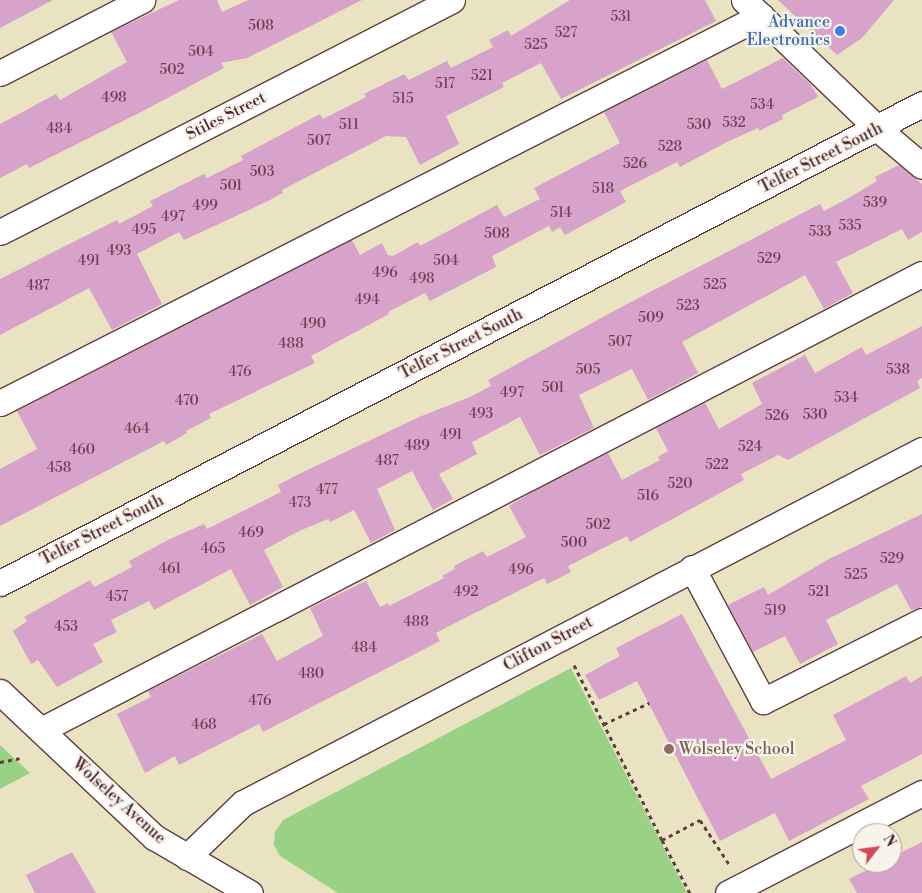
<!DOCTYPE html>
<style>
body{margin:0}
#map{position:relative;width:922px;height:893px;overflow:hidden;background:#e9e3c2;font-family:"Libre Bodoni",serif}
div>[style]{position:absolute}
.green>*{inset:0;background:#9ad285}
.building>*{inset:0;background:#d7a3ca}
.path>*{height:3px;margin-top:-1.5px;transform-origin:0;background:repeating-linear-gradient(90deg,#623c42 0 4px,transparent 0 8px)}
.roads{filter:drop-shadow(1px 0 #623c42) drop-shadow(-1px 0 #623c42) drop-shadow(0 1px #623c42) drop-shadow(0 -1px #623c42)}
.minor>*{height:25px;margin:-12.5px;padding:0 12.5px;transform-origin:12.5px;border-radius:12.5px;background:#fff}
.dots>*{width:14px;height:14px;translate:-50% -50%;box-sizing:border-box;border:2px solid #f7f3e8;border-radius:50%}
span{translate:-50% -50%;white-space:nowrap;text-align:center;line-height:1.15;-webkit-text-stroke:4.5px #f7f3e8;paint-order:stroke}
.number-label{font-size:14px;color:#6d4053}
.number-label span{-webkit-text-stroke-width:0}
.shop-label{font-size:16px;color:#366cbe}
.right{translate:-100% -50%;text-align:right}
.street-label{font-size:16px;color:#4a1f2b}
.education-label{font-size:16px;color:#785e54}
.left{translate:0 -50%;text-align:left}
.north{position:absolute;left:852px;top:823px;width:50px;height:50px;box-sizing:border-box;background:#f7f3e8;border:1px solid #b29e9c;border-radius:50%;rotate:60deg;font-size:14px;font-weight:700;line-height:20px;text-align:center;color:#4a1f2b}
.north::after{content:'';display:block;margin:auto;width:18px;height:22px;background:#d1495b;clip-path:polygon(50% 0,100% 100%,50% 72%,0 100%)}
</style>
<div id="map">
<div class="green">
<i style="clip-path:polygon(571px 668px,687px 893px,338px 893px,280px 856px,274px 845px,275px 832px,283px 820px)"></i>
<i style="clip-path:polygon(0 745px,30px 773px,0 789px)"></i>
</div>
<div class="building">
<i style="clip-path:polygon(0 0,53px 0,0 28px)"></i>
<i style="clip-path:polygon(179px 0,217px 0,222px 12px,248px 0,362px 0,247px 58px,221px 63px,224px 68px,143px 111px,29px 168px,27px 164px,0 178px,0 124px,56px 94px,60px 100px,127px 62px,111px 32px)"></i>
<i style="clip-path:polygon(570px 0,705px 0,716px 21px,561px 99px,541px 63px,502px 83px,504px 87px,446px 116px,459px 144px,420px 165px,406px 137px,386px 136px,282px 190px,283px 193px,266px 202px,184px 240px,179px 232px,137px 254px,162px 304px,112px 330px,89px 288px,0 335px,0 279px,117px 220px,119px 224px,153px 206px,150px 201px,204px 174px,207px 178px,243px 160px,241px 156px,320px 114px,323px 119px,366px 97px,364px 94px,404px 74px,409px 80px,447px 61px,451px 68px,493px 47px,489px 40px,508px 30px,511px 36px)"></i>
<i style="clip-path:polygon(778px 0,894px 0,862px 38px,837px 55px)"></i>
<i style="clip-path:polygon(783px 58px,811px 85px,818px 97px,782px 115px,783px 119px,759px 131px,758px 128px,729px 141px,680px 167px,677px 162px,620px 191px,626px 202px,565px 235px,560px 227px,552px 232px,549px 226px,492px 256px,496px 267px,430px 301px,425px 293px,388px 312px,389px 314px,311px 356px,315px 363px,209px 414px,211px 418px,186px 431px,187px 433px,166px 445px,164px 441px,0 526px,0 469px,37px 449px,17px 411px,352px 240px,360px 255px,382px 243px,388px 255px,393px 256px,418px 242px,420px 246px,497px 205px,504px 217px,540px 199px,534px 188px,620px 143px,604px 112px,707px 60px,722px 89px)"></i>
<i style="clip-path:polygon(899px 165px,922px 184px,922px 232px,908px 240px,902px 229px,836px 262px,853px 293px,824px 309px,805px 275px,682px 342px,698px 373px,691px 377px,648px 400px,632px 369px,579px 395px,594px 428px,540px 455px,520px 417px,472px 442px,477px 454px,439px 474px,453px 499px,433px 510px,412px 471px,377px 489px,395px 530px,371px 543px,354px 510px,330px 522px,328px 519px,299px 531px,264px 550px,283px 587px,250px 605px,231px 569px,154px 610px,149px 601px,111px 620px,117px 632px,93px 644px,103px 662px,57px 687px,38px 660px,31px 664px,13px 631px,27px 621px,24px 617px,90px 580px,94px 587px,132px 567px,129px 561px,170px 539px,204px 524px,207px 529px,281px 492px,278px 485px,299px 474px,419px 417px,470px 397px,491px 386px,488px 380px,625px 305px,820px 204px,824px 211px,847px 199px,877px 181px,875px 177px)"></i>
<i style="clip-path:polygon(922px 326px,922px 378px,917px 381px,920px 388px,788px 460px,778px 455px,741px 474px,744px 480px,630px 542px,627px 536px,568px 566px,571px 572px,547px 584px,544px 578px,463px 619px,436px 633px,440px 641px,263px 732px,259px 724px,179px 765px,175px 756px,145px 773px,117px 714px,151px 697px,148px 691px,262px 634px,277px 661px,323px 636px,310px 608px,366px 581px,380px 607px,388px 603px,389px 606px,444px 578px,442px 576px,455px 569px,454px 566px,483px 551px,487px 557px,526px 537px,509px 506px,532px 492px,608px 453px,622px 480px,660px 460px,658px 457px,668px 451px,656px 428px,705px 403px,719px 429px,762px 404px,752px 383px,805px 355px,815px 373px,862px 347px,866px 355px)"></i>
<i style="clip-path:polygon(922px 514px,922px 607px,911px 610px,897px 584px,826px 620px,838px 644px,800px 664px,785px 636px,753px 652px,728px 605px,764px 587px,768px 595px,829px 559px)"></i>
<i style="clip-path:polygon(682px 614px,771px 779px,846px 740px,833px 715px,906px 676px,910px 683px,922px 676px,922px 754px,861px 786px,869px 799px,789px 841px,775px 813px,720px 841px,637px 681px,599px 700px,585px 675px,620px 656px,616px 648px)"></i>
<i style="clip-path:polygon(922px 842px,922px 893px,857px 893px,849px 879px,881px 863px,892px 863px,892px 857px)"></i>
<i style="clip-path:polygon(72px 852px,96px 893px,35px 893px,26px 875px)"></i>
</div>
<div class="path">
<i style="left:574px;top:665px;width:196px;rotate:63.3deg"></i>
<i style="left:662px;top:840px;width:43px;rotate:-27.8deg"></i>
<i style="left:700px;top:820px;width:53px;rotate:56.6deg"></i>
<i style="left:604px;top:724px;width:50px;rotate:-25deg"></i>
<i style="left:0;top:762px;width:20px;rotate:-11deg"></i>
<i style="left:662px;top:840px;width:60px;rotate:62.2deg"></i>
</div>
<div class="roads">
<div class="minor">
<i style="left:744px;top:0;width:186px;rotate:43.9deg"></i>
<i style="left:878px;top:129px;width:57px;rotate:40.1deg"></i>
<i style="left:0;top:73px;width:160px;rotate:-27.2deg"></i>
<i style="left:0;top:232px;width:508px;rotate:-27.17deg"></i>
<i style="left:0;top:403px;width:854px;rotate:-26.96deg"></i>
<i style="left:692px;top:568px;width:151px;rotate:61.9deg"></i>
<i style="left:763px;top:701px;width:178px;rotate:-26.7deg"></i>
<i style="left:0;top:583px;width:1039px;rotate:-27.45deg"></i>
<i style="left:0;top:692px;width:212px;rotate:43.3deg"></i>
<i style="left:154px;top:837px;width:111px;rotate:30.3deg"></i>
<i style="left:41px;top:730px;width:992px;rotate:-27.37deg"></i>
<i style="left:187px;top:857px;width:78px;rotate:-44deg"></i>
<i style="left:243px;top:803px;width:765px;rotate:-27.47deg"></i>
<i style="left:728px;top:893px;width:218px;rotate:-27.3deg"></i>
</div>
</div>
<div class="dots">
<i style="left:840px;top:31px;background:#3f7fe0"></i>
<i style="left:669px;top:749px;background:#8d6e63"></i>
</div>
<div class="number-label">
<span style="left:621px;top:17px">531</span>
<span style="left:261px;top:26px">508</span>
<span style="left:566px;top:33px">527</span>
<span style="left:536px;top:45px">525</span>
<span style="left:201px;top:52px">504</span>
<span style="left:172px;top:70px">502</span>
<span style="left:482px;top:76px">521</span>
<span style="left:445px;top:84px">517</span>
<span style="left:114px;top:98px">498</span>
<span style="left:403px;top:99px">515</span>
<span style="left:762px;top:105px">534</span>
<span style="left:734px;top:123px">532</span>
<span style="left:349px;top:125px">511</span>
<span style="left:699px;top:125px">530</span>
<span style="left:59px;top:129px">484</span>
<span style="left:319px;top:141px">507</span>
<span style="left:670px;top:147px">528</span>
<span style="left:635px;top:164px">526</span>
<span style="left:262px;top:172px">503</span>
<span style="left:231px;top:186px">501</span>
<span style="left:603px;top:189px">518</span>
<span style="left:875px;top:203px">539</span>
<span style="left:205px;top:206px">499</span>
<span style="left:561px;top:213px">514</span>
<span style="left:173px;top:217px">497</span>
<span style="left:850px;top:226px">535</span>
<span style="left:144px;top:230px">495</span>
<span style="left:820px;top:232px">533</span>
<span style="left:497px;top:234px">508</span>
<span style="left:119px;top:251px">493</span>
<span style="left:769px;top:259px">529</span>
<span style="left:89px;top:261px">491</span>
<span style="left:446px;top:261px">504</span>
<span style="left:385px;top:273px">496</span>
<span style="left:422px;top:279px">498</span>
<span style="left:715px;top:285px">525</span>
<span style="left:38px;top:286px">487</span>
<span style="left:367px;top:300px">494</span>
<span style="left:688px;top:306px">523</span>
<span style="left:651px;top:318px">509</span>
<span style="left:313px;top:324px">490</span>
<span style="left:620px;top:342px">507</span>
<span style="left:291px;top:344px">488</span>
<span style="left:588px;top:370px">505</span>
<span style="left:898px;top:370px">538</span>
<span style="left:240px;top:372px">476</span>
<span style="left:553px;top:388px">501</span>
<span style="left:512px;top:393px">497</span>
<span style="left:846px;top:398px">534</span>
<span style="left:187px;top:401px">470</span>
<span style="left:481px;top:414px">493</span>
<span style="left:815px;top:415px">530</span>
<span style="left:777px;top:416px">526</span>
<span style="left:137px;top:429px">464</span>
<span style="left:451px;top:435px">491</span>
<span style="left:417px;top:446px">489</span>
<span style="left:750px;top:447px">524</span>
<span style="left:82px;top:450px">460</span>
<span style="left:387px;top:461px">487</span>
<span style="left:717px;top:465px">522</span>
<span style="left:59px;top:468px">458</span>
<span style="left:680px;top:484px">520</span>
<span style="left:327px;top:490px">477</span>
<span style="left:648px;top:496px">516</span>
<span style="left:300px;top:503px">473</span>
<span style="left:598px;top:525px">502</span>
<span style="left:251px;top:533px">469</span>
<span style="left:574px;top:543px">500</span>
<span style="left:213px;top:549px">465</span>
<span style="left:892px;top:559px">529</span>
<span style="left:170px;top:569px">461</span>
<span style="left:521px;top:570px">496</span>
<span style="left:856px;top:575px">525</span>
<span style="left:466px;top:592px">492</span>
<span style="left:819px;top:592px">521</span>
<span style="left:117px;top:597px">457</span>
<span style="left:775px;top:611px">519</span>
<span style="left:416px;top:622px">488</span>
<span style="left:66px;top:627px">453</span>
<span style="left:364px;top:648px">484</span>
<span style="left:311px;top:674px">480</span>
<span style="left:260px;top:701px">476</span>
<span style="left:204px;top:725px">468</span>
</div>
<div class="shop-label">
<span class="right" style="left:830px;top:31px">Advance<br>Electronics</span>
</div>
<div class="street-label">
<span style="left:226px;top:116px;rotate:-27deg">Stiles Street</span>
<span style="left:821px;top:158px;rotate:-27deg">Telfer Street South</span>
<span style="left:461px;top:344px;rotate:-27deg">Telfer Street South</span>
<span style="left:102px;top:530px;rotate:-27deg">Telfer Street South</span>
<span style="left:548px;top:644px;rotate:-28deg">Clifton Street</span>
<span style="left:119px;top:801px;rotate:42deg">Wolseley Avenue</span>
</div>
<div class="education-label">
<span class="left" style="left:679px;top:749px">Wolseley School</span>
</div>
<div class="north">N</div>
</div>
